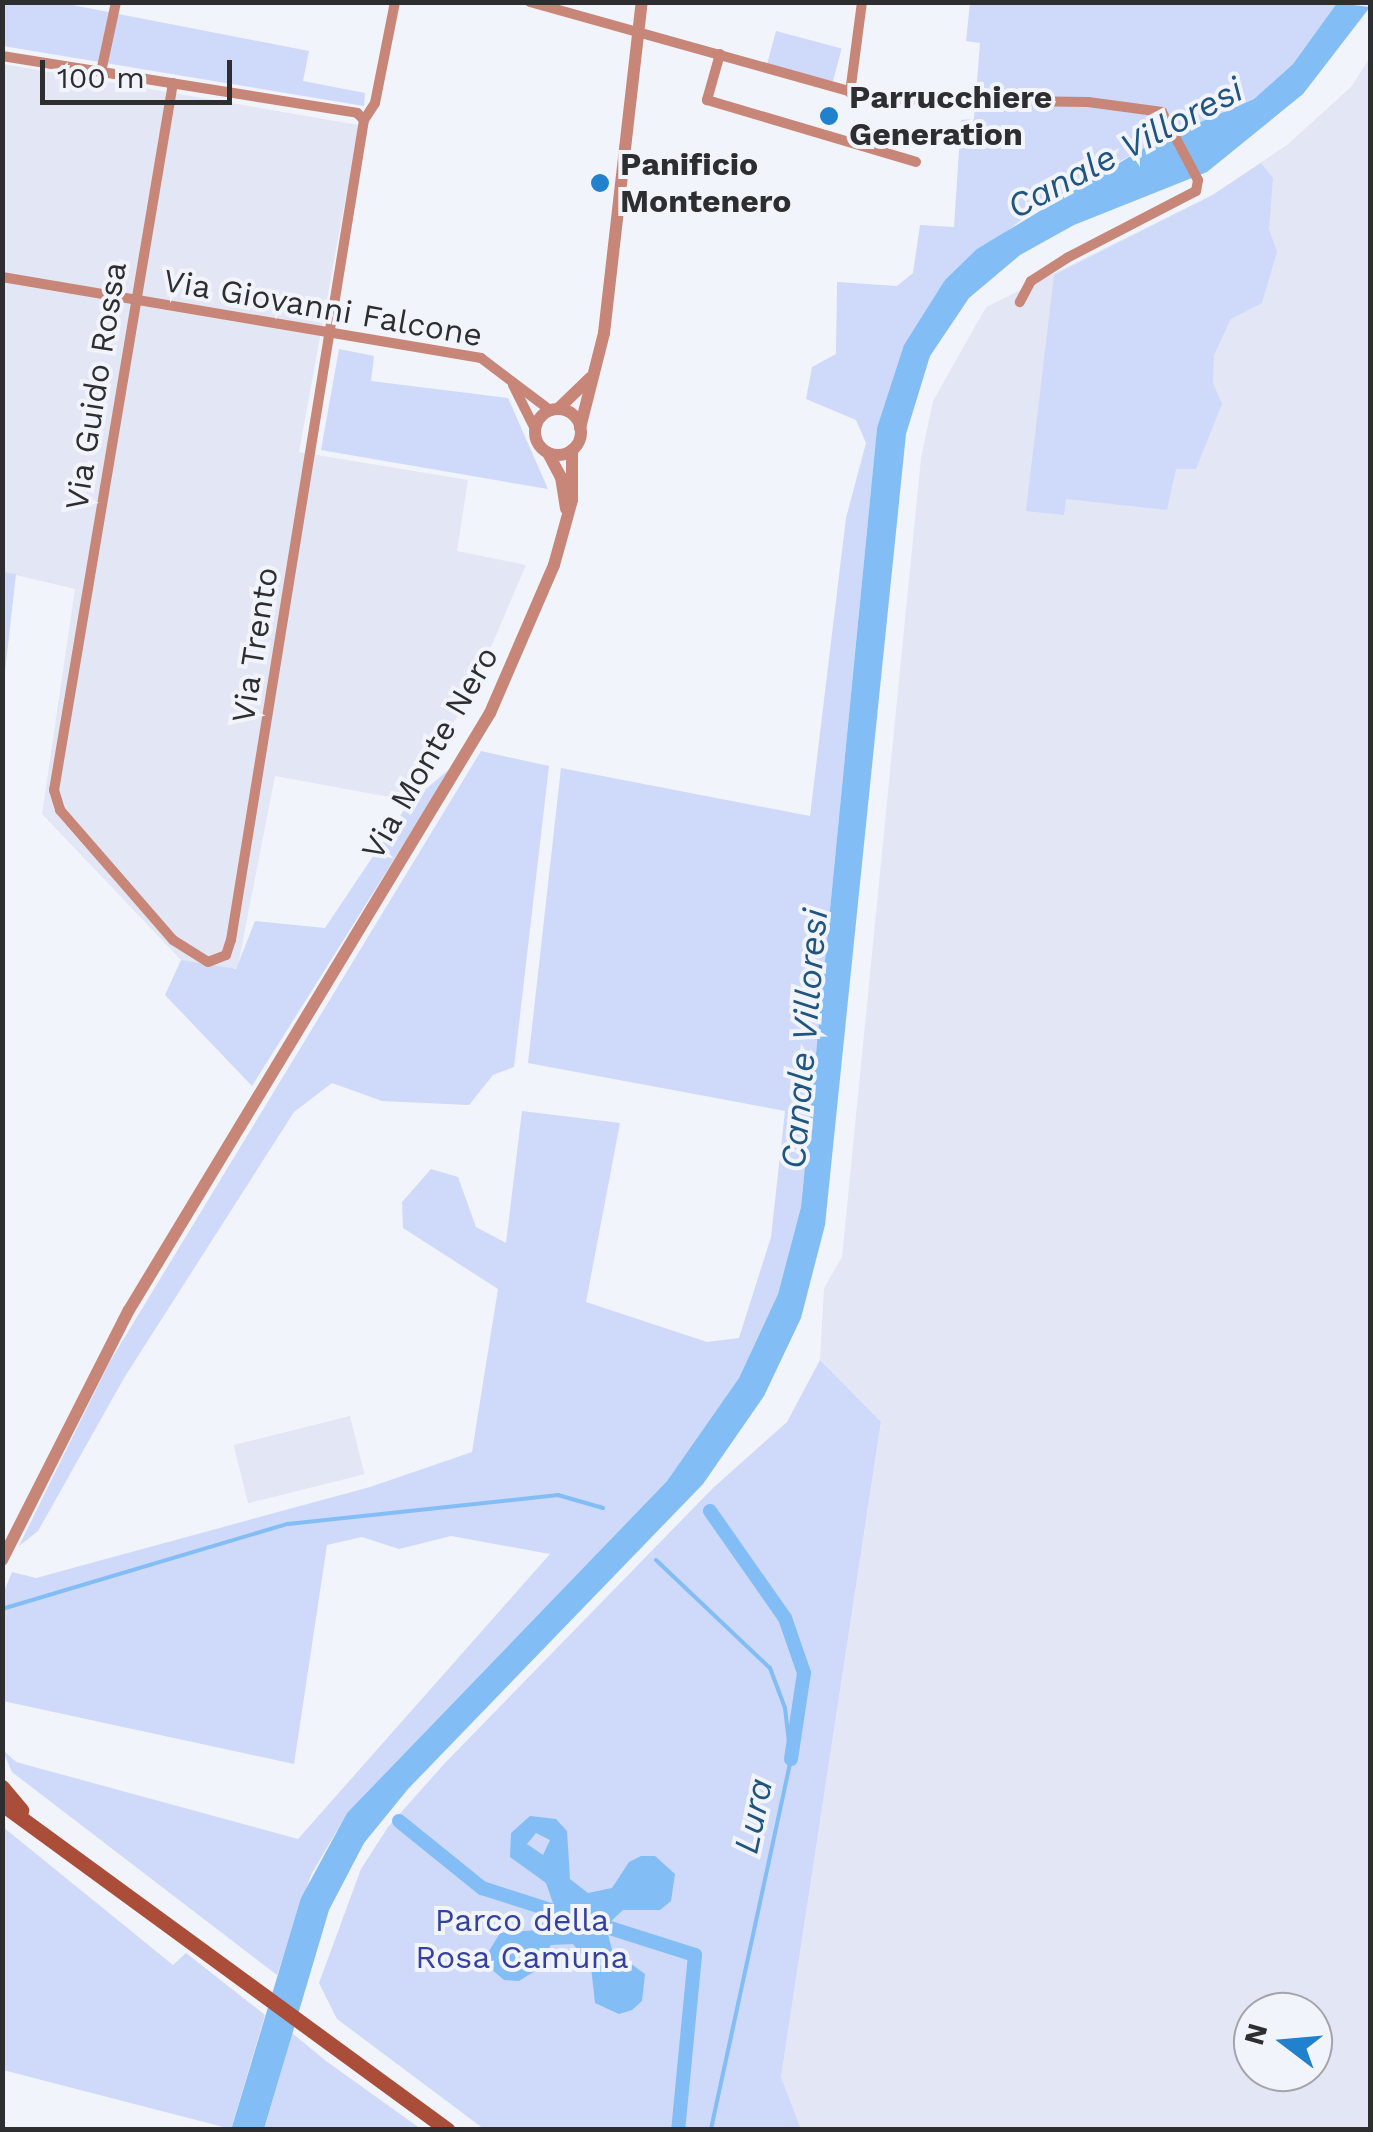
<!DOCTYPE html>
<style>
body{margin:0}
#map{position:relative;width:1373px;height:2132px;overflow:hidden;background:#f2f4fb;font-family:"Work Sans",sans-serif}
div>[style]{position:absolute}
.built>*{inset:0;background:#e3e7f5;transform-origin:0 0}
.green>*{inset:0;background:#cfd9f9;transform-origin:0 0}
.water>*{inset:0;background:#83bdf5}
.pier>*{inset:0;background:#f2f4fb}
.stream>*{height:4px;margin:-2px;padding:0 2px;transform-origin:2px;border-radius:2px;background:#83bdf5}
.canal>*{height:14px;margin:-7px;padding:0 7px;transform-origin:7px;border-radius:7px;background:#83bdf5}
.minor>*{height:10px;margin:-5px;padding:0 5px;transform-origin:5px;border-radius:5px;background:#c78677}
.tertiary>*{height:12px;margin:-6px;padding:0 6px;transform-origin:6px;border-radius:6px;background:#c78677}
.tertiary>.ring{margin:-6px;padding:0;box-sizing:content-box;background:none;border:12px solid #c78677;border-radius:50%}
.secondary>*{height:15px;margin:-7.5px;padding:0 7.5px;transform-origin:7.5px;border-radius:7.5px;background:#aa4e3a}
.dots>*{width:28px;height:28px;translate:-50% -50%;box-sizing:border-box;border:5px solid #f2f4fb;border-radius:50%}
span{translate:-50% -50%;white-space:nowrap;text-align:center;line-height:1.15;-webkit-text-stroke:8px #f2f4fb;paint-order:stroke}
.poi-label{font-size:32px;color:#2e2e31;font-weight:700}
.left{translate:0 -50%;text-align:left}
.street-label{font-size:32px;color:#2e2e31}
.park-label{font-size:32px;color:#3441a2}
.water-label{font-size:35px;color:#205582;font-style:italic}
.frame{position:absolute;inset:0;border:5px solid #2e2e31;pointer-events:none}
.north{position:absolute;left:1233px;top:1992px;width:100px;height:100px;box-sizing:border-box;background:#f2f4fb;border:2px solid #a4a5aa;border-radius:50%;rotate:286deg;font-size:28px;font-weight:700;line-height:40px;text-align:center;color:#2e2e31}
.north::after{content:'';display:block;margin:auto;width:35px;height:45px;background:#2181cd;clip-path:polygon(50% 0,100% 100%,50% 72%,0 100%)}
.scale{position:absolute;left:40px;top:60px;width:192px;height:45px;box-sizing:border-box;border:5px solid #2e2e31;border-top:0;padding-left:12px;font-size:30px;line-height:35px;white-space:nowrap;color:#2e2e31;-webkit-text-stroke:8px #f2f4fb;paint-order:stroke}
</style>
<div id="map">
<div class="built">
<i style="clip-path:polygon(evenodd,1370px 57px,1370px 2129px,801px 2129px,781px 2077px,881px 1423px,820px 1360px,824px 1288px,842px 1257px,921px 458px,933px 401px,986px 307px,1212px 195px,1287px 145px,1352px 86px,1370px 57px,1253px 2012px,1313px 2012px,1313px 2072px,1253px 2072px,1253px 2012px)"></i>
<i style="clip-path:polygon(3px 64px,359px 125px,299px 452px,468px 480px,457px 551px,526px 565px,471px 694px,406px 800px,275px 776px,238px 966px,231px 971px,181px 960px,42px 814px,75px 589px,3px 572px)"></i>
<i style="left:350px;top:1416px;width:60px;height:120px;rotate:76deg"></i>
</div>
<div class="green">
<i style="clip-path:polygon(2px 3px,62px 3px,309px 51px,303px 81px,365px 93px,364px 106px,3px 46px)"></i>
<i style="clip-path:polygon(970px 3px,1337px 3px,1293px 64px,1254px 99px,1154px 142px,1030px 213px,945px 280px,877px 428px,801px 1207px,778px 1294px,739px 1378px,667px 1481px,347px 1813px,311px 1875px,277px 1975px,12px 1772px,2px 1749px,16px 1762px,298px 1839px,550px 1554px,451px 1536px,399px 1549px,362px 1537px,327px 1545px,294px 1764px,3px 1701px,3px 1594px,12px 1572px,36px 1578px,370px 1487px,472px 1452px,498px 1289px,403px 1228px,402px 1202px,431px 1169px,458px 1177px,476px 1227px,506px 1243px,522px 1111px,620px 1123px,586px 1302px,707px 1342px,739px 1338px,771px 1237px,785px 1111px,528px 1063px,561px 768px,810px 816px,846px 518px,866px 443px,856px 420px,806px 399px,812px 367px,836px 354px,837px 282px,897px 286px,913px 273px,920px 225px,954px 227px,961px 120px,974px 119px,980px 43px,966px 41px)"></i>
<i style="left:776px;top:31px;width:68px;height:34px;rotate:15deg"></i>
<i style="clip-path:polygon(1261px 163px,1273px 178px,1269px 229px,1277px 252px,1262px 303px,1231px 319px,1214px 355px,1213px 383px,1222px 404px,1196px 469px,1176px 469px,1167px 510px,1066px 499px,1064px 515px,1026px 511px,1054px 275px,1213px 195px)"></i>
<i style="clip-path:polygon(339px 349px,374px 356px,371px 381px,508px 398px,548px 489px,321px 450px)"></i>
<i style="clip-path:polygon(3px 572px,16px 574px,3px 690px,2px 572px)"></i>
<i style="clip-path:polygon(481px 751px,549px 766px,514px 1067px,493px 1075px,469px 1105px,382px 1101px,332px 1083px,294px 1112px,124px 1378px,38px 1531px,19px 1546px,109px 1363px)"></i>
<i style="clip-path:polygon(452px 767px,252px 1086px,165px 995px,181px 960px,236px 969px,255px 921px,325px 928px,408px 804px)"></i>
<i style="clip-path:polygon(820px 1360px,881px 1422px,781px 2077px,801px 2129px,484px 2129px,337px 2019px,319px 1983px,361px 1869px,388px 1827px,445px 1763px,713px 1488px,787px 1422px)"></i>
<i style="clip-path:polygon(3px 1827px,173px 1965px,186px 1953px,265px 2015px,231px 2129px,3px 2070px)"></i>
<i style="clip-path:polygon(292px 2033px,326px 2061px,421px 2129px,264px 2130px)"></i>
</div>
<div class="water">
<i style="clip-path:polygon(1337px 3px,1370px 7px,1303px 94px,1207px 172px,1074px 225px,1020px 255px,969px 298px,930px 356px,906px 434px,825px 1225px,801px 1318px,764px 1396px,703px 1484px,408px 1789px,364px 1843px,329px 1910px,264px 2129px,231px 2130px,301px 1898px,347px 1813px,667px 1481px,739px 1378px,778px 1294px,801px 1207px,877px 428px,904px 345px,945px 280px,977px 249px,1154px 142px,1254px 99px,1293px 64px)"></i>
<i style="clip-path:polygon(evenodd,530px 1816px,556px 1819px,567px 1831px,570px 1879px,588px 1893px,612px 1888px,629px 1862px,641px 1856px,655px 1856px,675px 1874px,671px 1901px,660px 1910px,623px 1910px,606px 1926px,612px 1950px,645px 1974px,642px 2001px,632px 2010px,619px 2014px,595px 2003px,591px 1967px,573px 1944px,551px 1945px,535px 1971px,519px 1981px,504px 1980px,490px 1968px,486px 1956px,500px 1933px,538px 1930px,554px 1906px,546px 1883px,510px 1857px,511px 1833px,530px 1816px,536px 1833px,550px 1840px,543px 1855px,527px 1844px,536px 1833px)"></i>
</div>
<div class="pier">
<i style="clip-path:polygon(548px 1907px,577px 1911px,613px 1924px,610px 1931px,579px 1926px,546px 1913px)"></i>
</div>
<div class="stream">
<i style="left:656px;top:1560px;width:157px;rotate:43.5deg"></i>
<i style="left:770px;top:1668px;width:43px;rotate:69.4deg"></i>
<i style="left:785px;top:1708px;width:51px;rotate:83.3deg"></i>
<i style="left:791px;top:1759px;width:380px;rotate:102.2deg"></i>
<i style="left:2px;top:1609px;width:298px;rotate:-16.6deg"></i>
<i style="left:288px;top:1524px;width:272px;rotate:-6.1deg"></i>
<i style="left:558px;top:1495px;width:47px;rotate:16.1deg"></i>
</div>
<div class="canal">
<i style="left:710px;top:1511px;width:131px;rotate:55deg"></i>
<i style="left:785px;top:1618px;width:58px;rotate:70.9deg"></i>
<i style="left:804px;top:1673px;width:87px;rotate:98.6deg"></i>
<i style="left:399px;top:1821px;width:107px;rotate:38.9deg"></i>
<i style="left:482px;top:1888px;width:88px;rotate:17.8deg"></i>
<i style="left:591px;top:1922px;width:109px;rotate:17.6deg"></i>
<i style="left:695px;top:1955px;width:176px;rotate:95.5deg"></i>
</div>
<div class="minor">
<i style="left:530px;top:2px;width:361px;rotate:15.6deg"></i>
<i style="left:878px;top:99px;width:210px;rotate:0.8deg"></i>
<i style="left:1088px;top:102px;width:75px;rotate:7.7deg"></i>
<i style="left:1162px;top:112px;width:77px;rotate:62.1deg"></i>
<i style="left:1198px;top:180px;width:11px;rotate:100deg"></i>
<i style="left:1196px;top:191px;width:145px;rotate:152.6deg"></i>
<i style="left:1067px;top:258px;width:43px;rotate:147.4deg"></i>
<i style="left:1031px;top:281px;width:24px;rotate:118deg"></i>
<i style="left:720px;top:54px;width:48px;rotate:105.8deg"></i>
<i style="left:707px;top:100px;width:218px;rotate:16.5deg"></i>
<i style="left:2px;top:56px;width:360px;rotate:9.1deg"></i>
<i style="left:357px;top:113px;width:10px;rotate:45deg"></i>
<i style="left:101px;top:72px;width:72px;rotate:-77.9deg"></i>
<i style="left:173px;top:83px;width:717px;rotate:99.55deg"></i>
<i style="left:54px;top:790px;width:21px;rotate:73deg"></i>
<i style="left:60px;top:810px;width:172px;rotate:49deg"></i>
<i style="left:173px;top:940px;width:41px;rotate:32.2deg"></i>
<i style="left:208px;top:962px;width:19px;rotate:-21deg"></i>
<i style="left:226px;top:955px;width:16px;rotate:-72deg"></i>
<i style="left:231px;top:940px;width:831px;rotate:-80.79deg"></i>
<i style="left:364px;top:120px;width:20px;rotate:-57deg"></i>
<i style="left:375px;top:103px;width:103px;rotate:-78.8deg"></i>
<i style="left:850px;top:93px;width:92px;rotate:-82.5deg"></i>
<i style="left:2px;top:277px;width:486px;rotate:9.6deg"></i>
<i style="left:481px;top:358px;width:88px;rotate:37.1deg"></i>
<i style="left:513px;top:385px;width:49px;rotate:63.4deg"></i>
</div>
<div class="tertiary">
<i style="left:558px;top:409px;width:45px;rotate:-44.1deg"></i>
<i class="ring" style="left:535px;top:409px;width:34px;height:34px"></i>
<i style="left:580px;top:428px;width:98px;rotate:-75.8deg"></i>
<i style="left:604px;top:333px;width:333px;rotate:-83.5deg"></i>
<i style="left:548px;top:453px;width:27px;rotate:62deg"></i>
<i style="left:561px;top:477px;width:32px;rotate:81deg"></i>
<i style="left:2px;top:1560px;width:280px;rotate:-63.1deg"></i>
<i style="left:129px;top:1310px;width:698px;rotate:-58.84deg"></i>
<i style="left:490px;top:713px;width:161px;rotate:-66.6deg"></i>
<i style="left:554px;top:565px;width:67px;rotate:-74.5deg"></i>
<i style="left:572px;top:500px;width:50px;rotate:-90deg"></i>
</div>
<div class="secondary">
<i style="left:2px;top:1787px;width:30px;rotate:50deg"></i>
<i style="left:2px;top:1804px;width:552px;rotate:36.16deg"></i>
</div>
<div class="dots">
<i style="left:829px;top:116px;background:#2181cd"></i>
<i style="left:600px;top:183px;background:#2181cd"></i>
</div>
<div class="poi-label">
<span class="left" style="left:849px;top:116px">Parrucchiere<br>Generation</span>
<span class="left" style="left:620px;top:183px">Panificio<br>Montenero</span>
</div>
<div class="street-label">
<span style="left:323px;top:308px;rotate:10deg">Via Giovanni Falcone</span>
<span style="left:96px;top:386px;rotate:-81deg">Via Guido Rossa</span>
<span style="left:255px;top:645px;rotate:-81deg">Via Trento</span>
<span style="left:430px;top:753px;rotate:-60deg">Via Monte Nero</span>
</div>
<div class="park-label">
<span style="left:522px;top:1939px">Parco della<br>Rosa Camuna</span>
</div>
<div class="water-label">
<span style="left:1125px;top:148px;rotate:-28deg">Canale Villoresi</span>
<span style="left:804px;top:1039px;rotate:-85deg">Canale Villoresi</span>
<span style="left:753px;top:1816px;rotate:-78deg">Lura</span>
</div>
<div class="frame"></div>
<div class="north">N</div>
<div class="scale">100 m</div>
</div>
